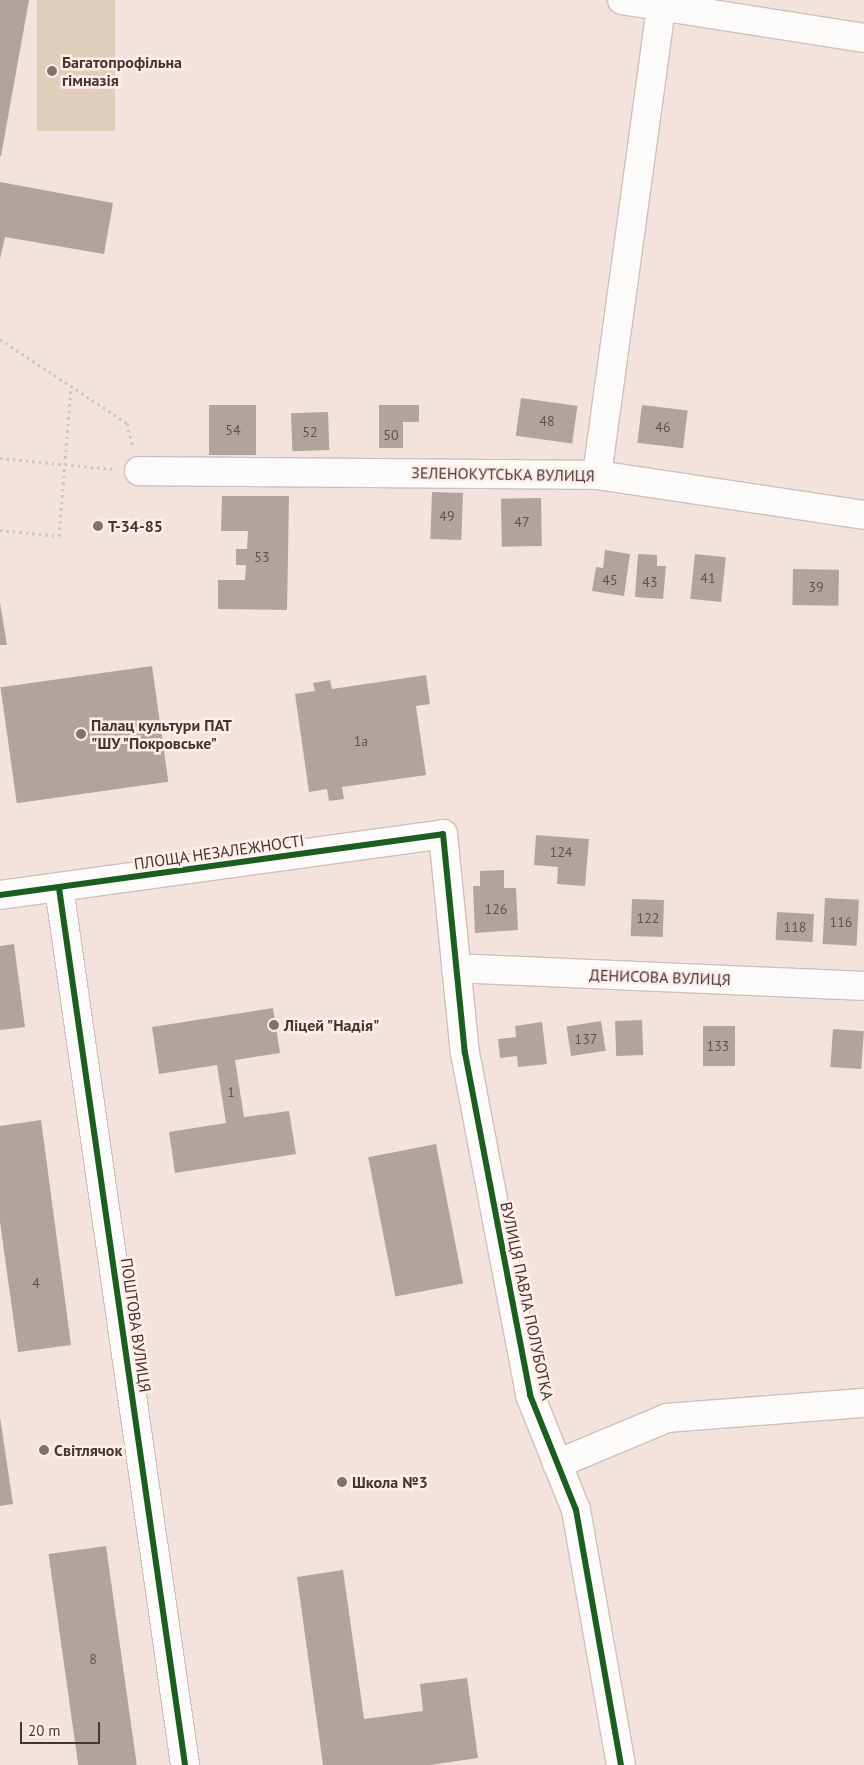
<!DOCTYPE html>
<meta charset="utf-8">
<style>
body{margin:0}
#map{position:relative;width:864px;height:1765px;overflow:hidden;background:#f3e2dd;font-family:"PT Sans",sans-serif}
div>[style]{position:absolute}
.green>*{inset:0;background:#e0cdba;transform-origin:0 0}
.building>*{inset:0;background:#b1a49e;transform-origin:0 0}
.path>*{height:3px;margin-top:-1.5px;transform-origin:0;background:repeating-linear-gradient(90deg,#cdc6c5 0 2.5px,transparent 0 6.5px)}
.roads{filter:drop-shadow(1px 0 #cec0bc) drop-shadow(-1px 0 #cec0bc) drop-shadow(0 1px #cec0bc) drop-shadow(0 -1px #cec0bc)}
.minor>*{height:28px;margin:-14px;padding:0 14px;transform-origin:14px;border-radius:14px;background:#fdfbfa}
.cycleway>*{height:6px;margin:-3px;padding:0 3px;transform-origin:3px;border-radius:3px;background:#1b5e20}
.dots>*{width:14px;height:14px;translate:-50% -50%;box-sizing:border-box;border:2px solid #feeeea;border-radius:50%}
span{translate:-50% -50%;white-space:nowrap;text-align:center;line-height:1.15;-webkit-text-stroke:5px #feeeea;paint-order:stroke}
.number-label{font-size:14px;color:#60524e}
.number-label span{-webkit-text-stroke-width:0}
.poi-label{font-size:16px;color:#453633;font-weight:700}
.left{translate:0 -50%;text-align:left}
.street-label{font-size:16px;color:#453633}
.scale{position:absolute;left:20px;top:1722px;width:80px;height:22px;box-sizing:border-box;border:2px solid #453633;border-top:0;padding-left:6px;font-size:15px;line-height:18px;white-space:nowrap;color:#453633;-webkit-text-stroke:4px #feeeea;paint-order:stroke}
</style>
<div id="map">
<div class="green">
<i style="left:37px;top:0;width:78px;height:131px"></i>
</div>
<div class="building">
<i style="clip-path:polygon(0 0,29px 0,1px 156px,0 156px)"></i>
<i style="clip-path:polygon(0 182px,113px 203px,104px 254px,5px 237px,0 259px)"></i>
<i style="left:521px;top:398px;width:57px;height:38px;rotate:8deg"></i>
<i style="left:209px;top:405px;width:47px;height:50px"></i>
<i style="clip-path:polygon(379px 405px,419px 405px,419px 422px,403px 422px,403px 448px,379px 448px)"></i>
<i style="left:642px;top:405px;width:46px;height:38px;rotate:7deg"></i>
<i style="left:328px;top:412px;width:38px;height:37px;rotate:88deg"></i>
<i style="left:432px;top:492px;width:31px;height:47px;rotate:2deg"></i>
<i style="clip-path:polygon(222px 496px,289px 496px,287px 610px,218px 609px,218px 580px,245px 580px,246px 565px,236px 565px,236px 549px,247px 549px,248px 531px,221px 531px)"></i>
<i style="left:541px;top:498px;width:48px;height:40px;rotate:89deg"></i>
<i style="clip-path:polygon(605px 550px,630px 554px,624px 596px,592px 591px,596px 567px,603px 568px)"></i>
<i style="clip-path:polygon(638px 554px,657px 555px,657px 566px,666px 566px,663px 599px,635px 597px)"></i>
<i style="left:695px;top:554px;width:31px;height:45px;rotate:6deg"></i>
<i style="left:793px;top:569px;width:46px;height:36px;rotate:1deg"></i>
<i style="clip-path:polygon(0 603px,7px 645px,0 645px)"></i>
<i style="left:152px;top:666px;width:117px;height:153px;rotate:82deg"></i>
<i style="clip-path:polygon(426px 675px,430px 704px,416px 706px,426px 775px,342px 787px,344px 799px,329px 801px,327px 789px,309px 792px,295px 694px,315px 691px,313px 683px,330px 680px,332px 689px)"></i>
<i style="clip-path:polygon(536px 835px,589px 839px,585px 886px,557px 884px,558px 867px,534px 865px)"></i>
<i style="clip-path:polygon(504px 870px,504px 888px,516px 888px,518px 930px,475px 933px,473px 886px,480px 886px,480px 871px)"></i>
<i style="left:825px;top:898px;width:34px;height:46px;rotate:3deg"></i>
<i style="left:632px;top:899px;width:32px;height:37px;rotate:2deg"></i>
<i style="left:777px;top:912px;width:37px;height:28px;rotate:3deg"></i>
<i style="clip-path:polygon(14px 944px,25px 1027px,0 1030px,0 946px)"></i>
<i style="clip-path:polygon(273px 1008px,280px 1053px,235px 1060px,244px 1117px,289px 1111px,296px 1154px,175px 1173px,169px 1132px,226px 1123px,217px 1065px,159px 1074px,152px 1027px)"></i>
<i style="left:642px;top:1020px;width:35px;height:27px;rotate:88deg"></i>
<i style="left:601px;top:1021px;width:30px;height:35px;rotate:81deg"></i>
<i style="clip-path:polygon(542px 1022px,547px 1064px,518px 1067px,517px 1056px,500px 1058px,498px 1039px,516px 1037px,515px 1026px)"></i>
<i style="left:703px;top:1026px;width:32px;height:40px"></i>
<i style="left:833px;top:1029px;width:31px;height:38px;rotate:4deg"></i>
<i style="clip-path:polygon(41px 1120px,71px 1345px,18px 1352px,0 1222px,0 1126px)"></i>
<i style="left:436px;top:1144px;width:142px;height:69px;rotate:79deg"></i>
<i style="clip-path:polygon(0 1417px,13px 1504px,0 1506px)"></i>
<i style="left:106px;top:1546px;width:221px;height:58px;rotate:82deg"></i>
<i style="clip-path:polygon(343px 1570px,364px 1719px,423px 1711px,420px 1684px,467px 1678px,478px 1758px,430px 1765px,323px 1765px,297px 1577px)"></i>
</div>
<div class="path">
<i style="left:0;top:339px;width:152px;rotate:33.5deg"></i>
<i style="left:127px;top:423px;width:25px;rotate:76deg"></i>
<i style="left:0;top:458px;width:113px;rotate:5.6deg"></i>
<i style="left:0;top:530px;width:59px;rotate:5.8deg"></i>
<i style="left:59px;top:536px;width:150px;rotate:-85.4deg"></i>
</div>
<div class="roads">
<div class="minor">
<i style="left:622px;top:0;width:245px;rotate:8.9deg"></i>
<i style="left:139px;top:471px;width:458px;rotate:0.5deg"></i>
<i style="left:597px;top:475px;width:270px;rotate:8.5deg"></i>
<i style="left:597px;top:475px;width:479px;rotate:-82.2deg"></i>
<i style="left:59px;top:888px;width:886px;rotate:81.82deg"></i>
<i style="left:0;top:895px;width:447px;rotate:-7.8deg"></i>
<i style="left:443px;top:834px;width:220px;rotate:84.3deg"></i>
<i style="left:465px;top:1053px;width:348px;rotate:79.2deg"></i>
<i style="left:530px;top:1395px;width:124px;rotate:68.2deg"></i>
<i style="left:576px;top:1510px;width:259px;rotate:80deg"></i>
<i style="left:456px;top:968px;width:408px;rotate:2.5deg"></i>
<i style="left:557px;top:1464px;width:119px;rotate:-22.7deg"></i>
<i style="left:667px;top:1418px;width:198px;rotate:-4.4deg"></i>
</div>
</div>
<div class="cycleway">
<i style="left:59px;top:888px;width:886px;rotate:81.82deg"></i>
<i style="left:0;top:895px;width:447px;rotate:-7.8deg"></i>
<i style="left:443px;top:834px;width:220px;rotate:84.3deg"></i>
<i style="left:465px;top:1053px;width:348px;rotate:79.2deg"></i>
<i style="left:530px;top:1395px;width:124px;rotate:68.2deg"></i>
<i style="left:576px;top:1510px;width:259px;rotate:80deg"></i>
</div>
<div class="dots">
<i style="left:52px;top:71px;background:#82726e"></i>
<i style="left:98px;top:526px;background:#82726e"></i>
<i style="left:81px;top:734px;background:#82726e"></i>
<i style="left:274px;top:1025px;background:#82726e"></i>
<i style="left:44px;top:1450px;background:#82726e"></i>
<i style="left:342px;top:1482px;background:#82726e"></i>
</div>
<div class="number-label">
<span style="left:547px;top:421px">48</span>
<span style="left:663px;top:427px">46</span>
<span style="left:233px;top:430px">54</span>
<span style="left:310px;top:432px">52</span>
<span style="left:391px;top:435px">50</span>
<span style="left:447px;top:516px">49</span>
<span style="left:522px;top:522px">47</span>
<span style="left:262px;top:557px">53</span>
<span style="left:708px;top:578px">41</span>
<span style="left:610px;top:580px">45</span>
<span style="left:650px;top:582px">43</span>
<span style="left:816px;top:587px">39</span>
<span style="left:361px;top:741px">1а</span>
<span style="left:561px;top:852px">124</span>
<span style="left:496px;top:909px">126</span>
<span style="left:648px;top:918px">122</span>
<span style="left:841px;top:922px">116</span>
<span style="left:795px;top:927px">118</span>
<span style="left:586px;top:1039px">137</span>
<span style="left:718px;top:1046px">133</span>
<span style="left:231px;top:1092px">1</span>
<span style="left:36px;top:1283px">4</span>
<span style="left:93px;top:1659px">8</span>
</div>
<div class="poi-label">
<span class="left" style="left:62px;top:71px">Багатопрофільна<br>гімназія</span>
<span class="left" style="left:108px;top:526px">Т-34-85</span>
<span class="left" style="left:91px;top:734px">Палац культури ПАТ<br>"ШУ "Покровське"</span>
<span class="left" style="left:284px;top:1025px">Ліцей "Надія"</span>
<span class="left" style="left:54px;top:1450px">Світлячок</span>
<span class="left" style="left:352px;top:1482px">Школа №3</span>
</div>
<div class="street-label">
<span style="left:503px;top:474px;rotate:1deg">ЗЕЛЕНОКУТСЬКА ВУЛИЦЯ</span>
<span style="left:219px;top:852px;rotate:-8deg">ПЛОЩА НЕЗАЛЕЖНОСТІ</span>
<span style="left:660px;top:977px;rotate:2deg">ДЕНИСОВА ВУЛИЦЯ</span>
<span style="left:527px;top:1301px;rotate:78deg">ВУЛИЦЯ ПАВЛА ПОЛУБОТКА</span>
<span style="left:136px;top:1325px;rotate:82deg">ПОШТОВА ВУЛИЦЯ</span>
</div>
<div class="scale">20 m</div>
</div>
